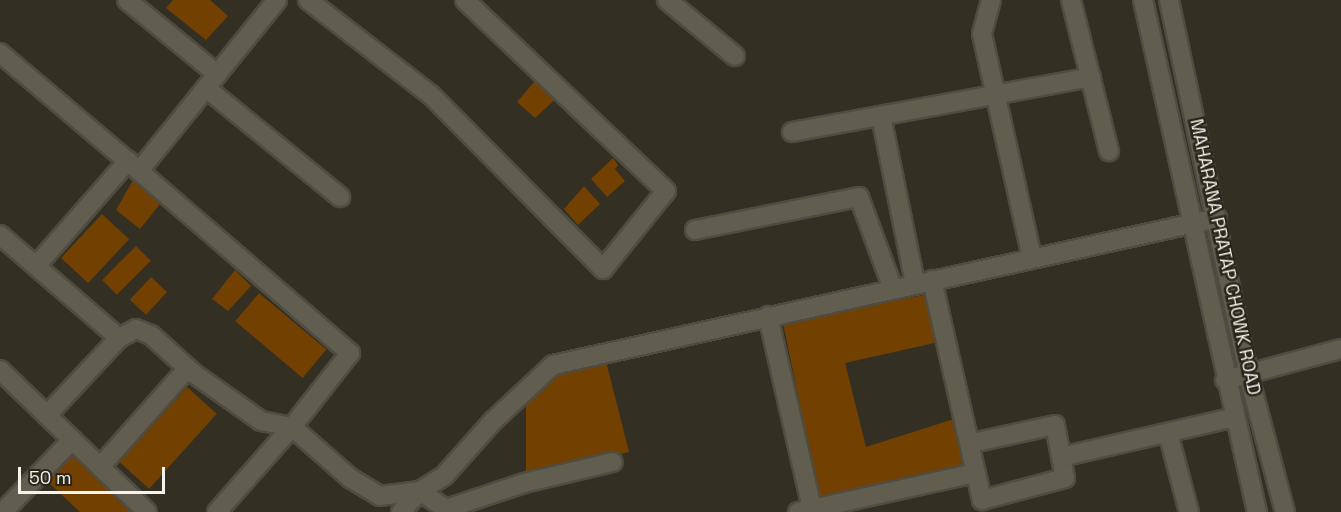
<!DOCTYPE html>
<style>
body{margin:0}
#map{position:relative;width:1341px;height:512px;overflow:hidden;background:#332f23;font-family:"Space Grotesk",sans-serif}
div>[style]{position:absolute}
.building>*{inset:0;background:#724001;transform-origin:0 0}
.roads{filter:drop-shadow(2px 0 #4f4c42) drop-shadow(-2px 0 #4f4c42) drop-shadow(0 2px #4f4c42) drop-shadow(0 -2px #4f4c42)}
.street>*{height:18px;margin:-9px;padding:0 9px;transform-origin:9px;border-radius:9px;background:#615d4f}
.secondary>*{height:18px;margin:-9px;padding:0 9px;transform-origin:9px;border-radius:9px;background:#615d4f}
span{translate:-50% -50%;white-space:nowrap;text-align:center;line-height:1.15;-webkit-text-stroke:5px #29251a;paint-order:stroke}
.street-label{font-size:18px;color:#f5f3eb}
.scale{position:absolute;left:18px;top:467px;width:147px;height:27px;box-sizing:border-box;border:3px solid #f5f3eb;border-top:0;padding-left:8px;font-size:18px;line-height:21px;white-space:nowrap;color:#f5f3eb;-webkit-text-stroke:4px #29251a;paint-order:stroke}
</style>
<div id="map">
<div class="building">
<i style="clip-path:polygon(173px 0,210px 0,228px 16px,206px 40px,166px 8px)"></i>
<i style="clip-path:polygon(540px 75px,559px 96px,535px 118px,517px 102px)"></i>
<i style="clip-path:polygon(613px 158px,618px 165px,615px 169px,625px 181px,607px 197px,591px 179px)"></i>
<i style="clip-path:polygon(133px 180px,160px 204px,140px 229px,116px 210px)"></i>
<i style="clip-path:polygon(584px 186px,600px 204px,578px 225px,564px 209px)"></i>
<i style="left:102px;top:214px;width:37px;height:60px;rotate:43deg"></i>
<i style="left:136px;top:246px;width:21px;height:48px;rotate:45deg"></i>
<i style="clip-path:polygon(235px 270px,251px 286px,228px 311px,212px 299px)"></i>
<i style="left:151px;top:277px;width:22px;height:31px;rotate:43deg"></i>
<i style="left:259px;top:293px;width:88px;height:37px;rotate:40deg"></i>
<i style="clip-path:polygon(929px 294px,939px 342px,845px 363px,866px 447px,960px 417px,969px 470px,820px 503px,783px 323px)"></i>
<i style="clip-path:polygon(606px 361px,629px 452px,526px 477px,526px 397px,558px 371px)"></i>
<i style="left:187px;top:387px;width:40px;height:101px;rotate:42deg"></i>
<i style="clip-path:polygon(73px 452px,140px 512px,80px 512px,48px 482px)"></i>
</div>
<div class="roads">
<div class="street">
<i style="left:127px;top:0;width:117px;rotate:39.4deg"></i>
<i style="left:277px;top:0;width:220px;rotate:128.9deg"></i>
<i style="left:139px;top:171px;width:279px;rotate:40.8deg"></i>
<i style="left:350px;top:353px;width:94px;rotate:128.1deg"></i>
<i style="left:292px;top:427px;width:77px;rotate:41.3deg"></i>
<i style="left:350px;top:478px;width:35px;rotate:31deg"></i>
<i style="left:380px;top:496px;width:40px;rotate:-7.1deg"></i>
<i style="left:308px;top:0;width:155px;rotate:37.7deg"></i>
<i style="left:431px;top:95px;width:245px;rotate:45.3deg"></i>
<i style="left:603px;top:269px;width:100px;rotate:-51.1deg"></i>
<i style="left:666px;top:191px;width:277px;rotate:-136.5deg"></i>
<i style="left:667px;top:0;width:88px;rotate:39.5deg"></i>
<i style="left:991px;top:0;width:35px;rotate:105deg"></i>
<i style="left:982px;top:34px;width:229px;rotate:77.4deg"></i>
<i style="left:1071px;top:0;width:156px;rotate:75.9deg"></i>
<i style="left:0;top:53px;width:182px;rotate:40.3deg"></i>
<i style="left:206px;top:88px;width:173px;rotate:39.1deg"></i>
<i style="left:881px;top:116px;width:170px;rotate:78.5deg"></i>
<i style="left:792px;top:132px;width:304px;rotate:-10.4deg"></i>
<i style="left:695px;top:230px;width:167px;rotate:-11.4deg"></i>
<i style="left:859px;top:197px;width:98px;rotate:69.7deg"></i>
<i style="left:0;top:235px;width:157px;rotate:40.9deg"></i>
<i style="left:36px;top:266px;width:140px;rotate:-48.8deg"></i>
<i style="left:932px;top:280px;width:226px;rotate:77.2deg"></i>
<i style="left:982px;top:500px;width:86px;rotate:-14.8deg"></i>
<i style="left:1065px;top:478px;width:54px;rotate:-100.7deg"></i>
<i style="left:1055px;top:425px;width:85px;rotate:167.8deg"></i>
<i style="left:768px;top:316px;width:201px;rotate:77.1deg"></i>
<i style="left:0;top:370px;width:204px;rotate:44deg"></i>
<i style="left:1225px;top:380px;width:120px;rotate:-15deg"></i>
<i style="left:47px;top:415px;width:105px;rotate:-46.9deg"></i>
<i style="left:119px;top:338px;width:19px;rotate:-28deg"></i>
<i style="left:136px;top:329px;width:16px;rotate:22deg"></i>
<i style="left:151px;top:335px;width:57px;rotate:42.1deg"></i>
<i style="left:193px;top:373px;width:83px;rotate:35.2deg"></i>
<i style="left:261px;top:421px;width:32px;rotate:11deg"></i>
<i style="left:1168px;top:433px;width:82px;rotate:75.1deg"></i>
<i style="left:1061px;top:457px;width:179px;rotate:-12.9deg"></i>
<i style="left:100px;top:467px;width:132px;rotate:-48.4deg"></i>
<i style="left:446px;top:509px;width:82px;rotate:-18.4deg"></i>
<i style="left:524px;top:483px;width:91px;rotate:-13.3deg"></i>
<i style="left:3px;top:512px;width:100px;rotate:-46.2deg"></i>
<i style="left:217px;top:512px;width:113px;rotate:-48.6deg"></i>
<i style="left:401px;top:512px;width:28px;rotate:-48deg"></i>
<i style="left:450px;top:512px;width:37px;rotate:-145deg"></i>
<i style="left:420px;top:491px;width:28px;rotate:-32deg"></i>
<i style="left:444px;top:476px;width:74px;rotate:-48.3deg"></i>
<i style="left:493px;top:421px;width:82px;rotate:-43deg"></i>
<i style="left:553px;top:365px;width:680px;rotate:-12.48deg"></i>
<i style="left:798px;top:512px;width:182px;rotate:-12.4deg"></i>
</div>
<div class="secondary">
<i style="left:1143px;top:0;width:525px;rotate:77.45deg"></i>
<i style="left:1169px;top:0;width:381px;rotate:78deg"></i>
<i style="left:1248px;top:373px;width:144px;rotate:75.1deg"></i>
</div>
</div>
<div class="street-label">
<span style="left:1225px;top:257px;rotate:78deg">MAHARANA PRATAP CHOWK ROAD</span>
</div>
<div class="scale">50 m</div>
</div>
